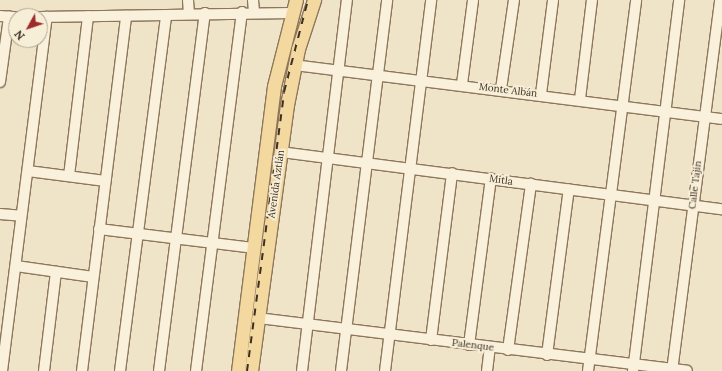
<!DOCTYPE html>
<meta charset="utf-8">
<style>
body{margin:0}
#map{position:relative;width:722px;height:371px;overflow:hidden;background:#f0e4c8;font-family:Lora,serif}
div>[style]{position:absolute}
.roads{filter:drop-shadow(1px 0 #8d765c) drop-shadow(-1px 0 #8d765c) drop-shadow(0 1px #8d765c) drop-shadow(0 -1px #8d765c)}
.minor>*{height:10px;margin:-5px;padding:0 5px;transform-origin:5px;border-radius:5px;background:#faf1dc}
.major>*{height:13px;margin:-6.5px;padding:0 6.5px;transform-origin:6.5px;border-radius:6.5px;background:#f3d9a0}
.rail>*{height:2px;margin-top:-1px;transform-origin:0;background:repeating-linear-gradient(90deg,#3d2e20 0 7px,transparent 0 14px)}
span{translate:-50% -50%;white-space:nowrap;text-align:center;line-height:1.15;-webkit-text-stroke:4px #f7eed8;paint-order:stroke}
.street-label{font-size:10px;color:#3d2e20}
.north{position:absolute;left:8px;top:8px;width:40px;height:40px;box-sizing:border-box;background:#f7eed8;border:1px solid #ada18e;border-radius:50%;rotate:230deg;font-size:11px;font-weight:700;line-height:16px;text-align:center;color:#3d2e20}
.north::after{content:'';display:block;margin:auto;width:14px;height:18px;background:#9e2a2b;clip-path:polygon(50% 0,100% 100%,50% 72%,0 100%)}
</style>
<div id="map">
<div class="roads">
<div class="minor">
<i style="left:188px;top:0;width:14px;rotate:86deg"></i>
<i style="left:253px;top:0;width:12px;rotate:85deg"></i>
<i style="left:0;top:16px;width:16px;rotate:4deg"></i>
<i style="left:40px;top:17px;width:252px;rotate:-0.9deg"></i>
<i style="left:294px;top:65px;width:431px;rotate:7.2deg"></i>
<i style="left:0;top:82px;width:66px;rotate:-82.1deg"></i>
<i style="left:462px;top:84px;width:85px;rotate:-82.5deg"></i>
<i style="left:501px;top:89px;width:90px;rotate:-81.7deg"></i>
<i style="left:541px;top:94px;width:95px;rotate:-82.7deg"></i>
<i style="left:580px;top:99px;width:100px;rotate:-83.1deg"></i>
<i style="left:281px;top:152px;width:445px;rotate:7.4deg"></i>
<i style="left:28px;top:171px;width:78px;rotate:7.4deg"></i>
<i style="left:69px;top:176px;width:161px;rotate:-83.2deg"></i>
<i style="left:0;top:214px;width:21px;rotate:5deg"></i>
<i style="left:99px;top:229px;width:155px;rotate:7deg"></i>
<i style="left:16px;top:266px;width:78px;rotate:8.1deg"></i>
<i style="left:258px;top:318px;width:432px;rotate:7deg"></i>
<i style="left:431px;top:340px;width:168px;rotate:-82.8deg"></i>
<i style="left:469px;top:345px;width:168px;rotate:-82.5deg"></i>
<i style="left:508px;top:350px;width:168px;rotate:-82.1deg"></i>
<i style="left:547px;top:355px;width:167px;rotate:-82.5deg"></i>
<i style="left:2px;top:371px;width:357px;rotate:-82.8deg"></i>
<i style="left:44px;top:371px;width:100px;rotate:-83.1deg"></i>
<i style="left:82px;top:371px;width:358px;rotate:-82.9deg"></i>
<i style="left:120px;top:371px;width:359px;rotate:-82.6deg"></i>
<i style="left:159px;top:371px;width:361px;rotate:-82.7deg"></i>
<i style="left:196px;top:371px;width:362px;rotate:-82.7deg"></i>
<i style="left:302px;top:371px;width:374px;rotate:-83.1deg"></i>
<i style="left:341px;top:371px;width:374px;rotate:-82.9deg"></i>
<i style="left:385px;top:371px;width:374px;rotate:-82.9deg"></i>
<i style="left:487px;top:371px;width:24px;rotate:-83deg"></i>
<i style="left:588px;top:371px;width:374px;rotate:-82.6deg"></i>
<i style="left:633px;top:371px;width:374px;rotate:-82.9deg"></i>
<i style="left:672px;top:371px;width:374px;rotate:-82.6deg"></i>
</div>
<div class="major">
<i style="left:238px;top:371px;width:287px;rotate:-82.8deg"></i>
<i style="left:274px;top:86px;width:89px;rotate:-75.7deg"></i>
<i style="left:251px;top:371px;width:268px;rotate:-82.3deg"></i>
<i style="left:287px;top:105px;width:57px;rotate:-78.9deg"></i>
<i style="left:298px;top:49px;width:52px;rotate:-71.9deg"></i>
</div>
</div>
<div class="rail">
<i style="left:247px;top:371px;width:281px;rotate:-82.4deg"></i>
<i style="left:284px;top:92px;width:95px;rotate:-75.4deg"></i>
</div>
<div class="street-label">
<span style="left:508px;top:90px;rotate:7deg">Monte Albán</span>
<span style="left:501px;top:180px;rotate:8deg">Mitla</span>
<span style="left:276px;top:184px;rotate:-82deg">Avenida Aztlán</span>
<span style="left:695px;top:185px;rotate:-83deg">Calle Tajín</span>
<span style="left:473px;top:345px;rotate:7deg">Palenque</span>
</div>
<div class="north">N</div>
</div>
